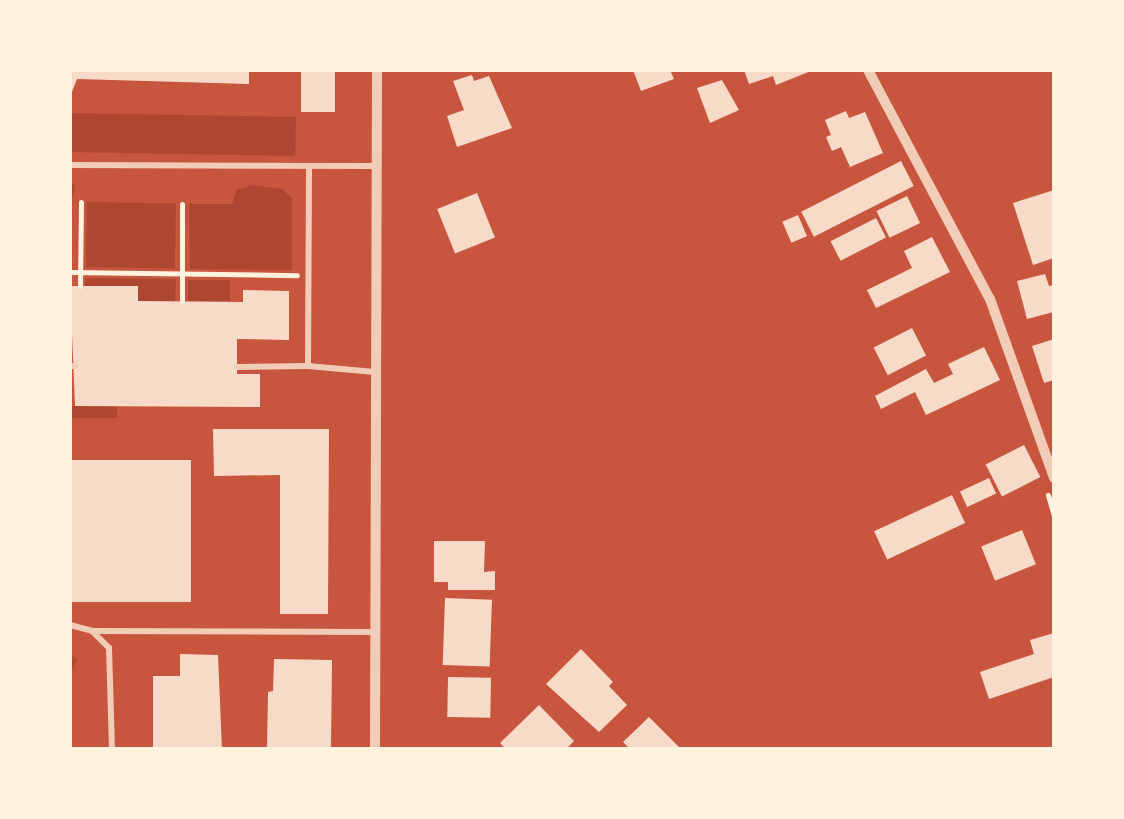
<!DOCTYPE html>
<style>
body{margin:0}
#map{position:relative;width:1124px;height:819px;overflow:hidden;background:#c8553d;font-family:"Open Sans",sans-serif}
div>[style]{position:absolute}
.green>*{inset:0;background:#ae4732;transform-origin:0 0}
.building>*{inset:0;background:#f7dbc8;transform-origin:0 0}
.path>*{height:5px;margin:-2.5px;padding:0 2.5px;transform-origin:2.5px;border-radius:2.5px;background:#fff3e0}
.service>*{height:6px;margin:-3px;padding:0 3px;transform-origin:3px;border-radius:3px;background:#f1ccb7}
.minor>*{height:10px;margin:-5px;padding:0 5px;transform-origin:5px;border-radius:5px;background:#f1ccb7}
span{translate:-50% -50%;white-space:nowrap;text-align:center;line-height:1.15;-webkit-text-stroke:10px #fff3e0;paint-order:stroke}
.frame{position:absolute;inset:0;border:72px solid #fff3e0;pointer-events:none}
</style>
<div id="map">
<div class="green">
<i style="left:70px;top:113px;width:226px;height:39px;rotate:1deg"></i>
<i style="left:70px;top:184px;width:5px;height:85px;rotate:11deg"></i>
<i style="clip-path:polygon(252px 185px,282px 189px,292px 198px,292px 270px,190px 269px,189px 204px,232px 204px,237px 190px)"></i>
<i style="left:87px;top:202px;width:89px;height:65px;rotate:1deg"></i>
<i style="clip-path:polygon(85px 278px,176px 279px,175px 301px,138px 301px,138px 286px,85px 286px)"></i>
<i style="left:188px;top:280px;width:42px;height:21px"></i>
<i style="left:70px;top:406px;width:47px;height:12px"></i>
<i style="left:70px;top:655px;width:9px;height:94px;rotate:32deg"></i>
</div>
<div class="building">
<i style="clip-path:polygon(70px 70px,249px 70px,249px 84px,77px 79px,70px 97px)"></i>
<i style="left:301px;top:70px;width:34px;height:42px"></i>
<i style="clip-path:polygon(633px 70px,670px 70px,674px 79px,641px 91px)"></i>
<i style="clip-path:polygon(744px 70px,811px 70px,811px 71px,776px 85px,773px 76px,749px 84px)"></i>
<i style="clip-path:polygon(472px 75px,474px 81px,489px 76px,512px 128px,457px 147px,447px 116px,464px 110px,453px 81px)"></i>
<i style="clip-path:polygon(722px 80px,739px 110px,710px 123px,697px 88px)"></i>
<i style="clip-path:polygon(846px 111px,849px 118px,865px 112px,883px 153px,850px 167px,841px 147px,832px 151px,826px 137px,831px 135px,825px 120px)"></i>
<i style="left:901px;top:161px;width:28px;height:112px;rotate:63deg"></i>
<i style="clip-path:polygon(1054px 190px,1054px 258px,1033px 265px,1013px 203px)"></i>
<i style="left:477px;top:193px;width:48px;height:43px;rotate:68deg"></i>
<i style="left:907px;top:196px;width:30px;height:34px;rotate:64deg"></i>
<i style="left:798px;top:215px;width:23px;height:17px;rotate:67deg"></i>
<i style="left:876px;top:218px;width:22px;height:51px;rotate:63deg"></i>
<i style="clip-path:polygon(932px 237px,950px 272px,876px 308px,867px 290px,912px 268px,904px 251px)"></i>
<i style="clip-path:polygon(1045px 274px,1049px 286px,1054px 285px,1054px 312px,1027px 319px,1017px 281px)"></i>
<i style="clip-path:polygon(70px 286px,138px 286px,138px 301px,243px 302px,243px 290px,289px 291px,289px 340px,237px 339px,237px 374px,260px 374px,260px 407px,75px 406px)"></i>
<i style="left:912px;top:328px;width:31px;height:43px;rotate:63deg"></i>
<i style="clip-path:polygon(1054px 339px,1054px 380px,1044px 383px,1032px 346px)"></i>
<i style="clip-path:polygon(984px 347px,1000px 380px,926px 415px,915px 392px,881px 409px,875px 396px,926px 369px,934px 383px,953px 374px,948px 364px)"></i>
<i style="clip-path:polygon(213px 429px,329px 429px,328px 614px,280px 614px,280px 475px,214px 476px)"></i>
<i style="left:1024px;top:445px;width:36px;height:43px;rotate:63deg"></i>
<i style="left:70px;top:460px;width:121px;height:142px"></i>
<i style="left:989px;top:478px;width:17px;height:32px;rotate:65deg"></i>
<i style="left:952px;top:495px;width:31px;height:86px;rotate:65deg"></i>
<i style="left:1022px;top:530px;width:37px;height:44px;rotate:68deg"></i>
<i style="clip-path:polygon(434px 541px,485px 541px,484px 572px,495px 571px,495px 590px,448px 590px,448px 582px,434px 582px)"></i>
<i style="left:445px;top:598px;width:47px;height:67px;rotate:2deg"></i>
<i style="clip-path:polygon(1054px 633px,1054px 677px,989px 699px,980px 672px,1034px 654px,1030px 640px)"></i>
<i style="clip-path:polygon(581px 649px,613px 682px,609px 686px,627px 705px,599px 732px,546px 684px)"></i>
<i style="clip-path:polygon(180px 654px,218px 655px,222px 749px,153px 749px,153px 676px,180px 676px)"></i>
<i style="clip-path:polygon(274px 659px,332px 660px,331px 749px,267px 749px,268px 692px,273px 691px)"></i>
<i style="left:448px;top:677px;width:43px;height:40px;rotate:1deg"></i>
<i style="clip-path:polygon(539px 705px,574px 741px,566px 749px,506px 749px,500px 743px)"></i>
<i style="clip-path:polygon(649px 717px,681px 749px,630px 749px,623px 742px)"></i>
</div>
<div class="path">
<i style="left:70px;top:272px;width:227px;rotate:0.8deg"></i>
<i style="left:80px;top:286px;width:84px;rotate:-89.3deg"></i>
<i style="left:182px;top:301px;width:97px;rotate:-90deg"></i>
<i style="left:1048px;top:495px;width:22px;rotate:74deg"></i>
</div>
<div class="service">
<i style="left:70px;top:165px;width:306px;rotate:0.2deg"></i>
<i style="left:70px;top:366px;width:5px"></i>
<i style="left:308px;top:366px;width:67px;rotate:5.1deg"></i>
<i style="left:237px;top:367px;width:71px;rotate:-0.8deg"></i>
<i style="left:308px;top:366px;width:200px;rotate:-89.7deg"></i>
<i style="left:70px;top:625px;width:23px;rotate:15deg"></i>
<i style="left:92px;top:631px;width:24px;rotate:45deg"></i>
<i style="left:109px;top:648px;width:101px;rotate:88.3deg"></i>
<i style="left:92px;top:631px;width:281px;rotate:0.2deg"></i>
</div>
<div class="minor">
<i style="left:868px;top:70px;width:259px;rotate:62deg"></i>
<i style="left:990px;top:299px;width:190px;rotate:70.3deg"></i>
<i style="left:375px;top:749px;width:679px;rotate:-89.83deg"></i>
</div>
<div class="frame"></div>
</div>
